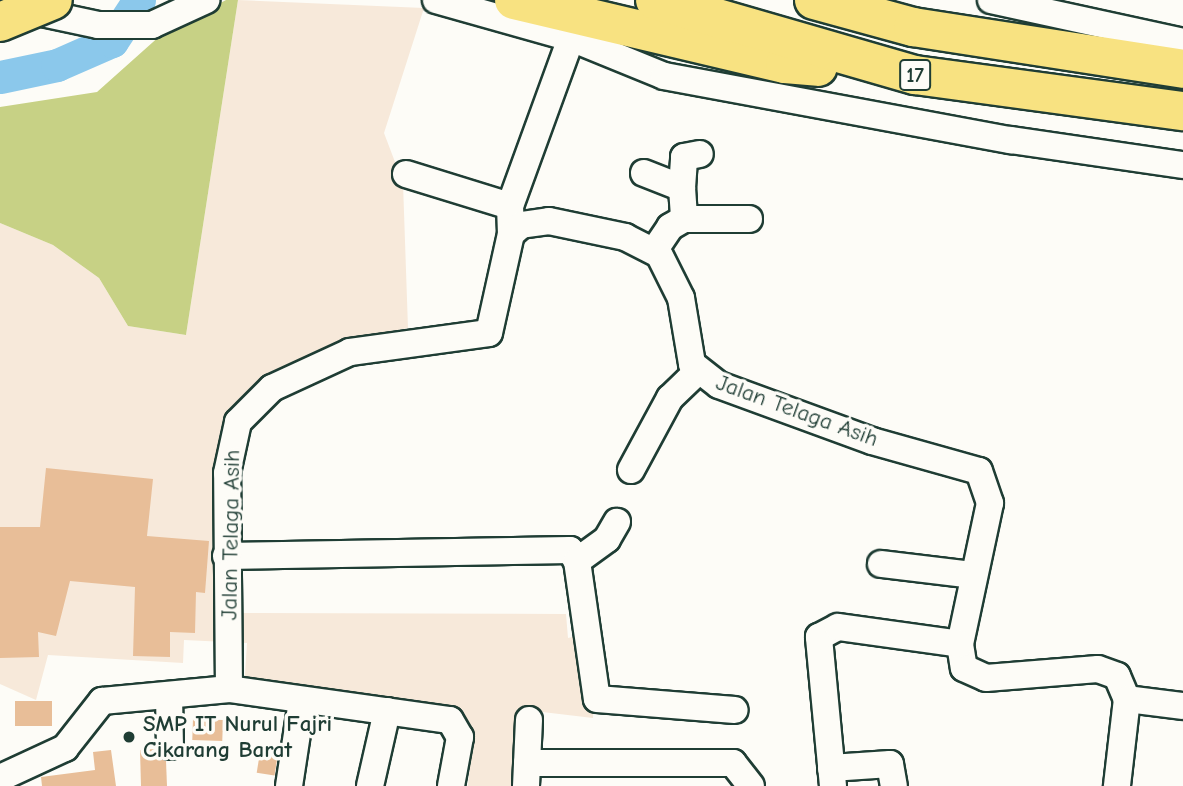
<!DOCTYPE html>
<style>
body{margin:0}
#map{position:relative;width:1183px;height:786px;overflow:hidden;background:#fdfcf7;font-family:"Comic Neue",sans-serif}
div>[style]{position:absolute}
.built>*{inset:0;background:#f7e9da}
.green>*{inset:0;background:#c7d185}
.river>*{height:33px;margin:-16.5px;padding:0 16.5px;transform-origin:16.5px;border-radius:16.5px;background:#8bc8eb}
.building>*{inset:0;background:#e8be98;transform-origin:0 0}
.roads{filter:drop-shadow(2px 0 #1f3d34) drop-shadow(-2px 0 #1f3d34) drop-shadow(0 2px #1f3d34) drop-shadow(0 -2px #1f3d34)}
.minor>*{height:26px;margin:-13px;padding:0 13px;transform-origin:13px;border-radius:13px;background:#fdfcf7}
.highway>*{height:38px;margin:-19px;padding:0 19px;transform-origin:19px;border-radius:19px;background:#f8e281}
.bridges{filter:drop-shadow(2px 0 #1f3d34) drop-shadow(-2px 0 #1f3d34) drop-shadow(0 2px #1f3d34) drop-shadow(0 -2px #1f3d34)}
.highway-bridge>*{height:38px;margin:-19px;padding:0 19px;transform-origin:19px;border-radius:19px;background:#f8e281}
.dots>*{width:19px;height:19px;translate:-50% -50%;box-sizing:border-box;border:4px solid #fdfcf7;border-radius:50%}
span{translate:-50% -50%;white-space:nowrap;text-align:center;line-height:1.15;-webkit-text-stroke:7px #fdfcf7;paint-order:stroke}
.shield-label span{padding:2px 5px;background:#fdfcf7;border:2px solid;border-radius:5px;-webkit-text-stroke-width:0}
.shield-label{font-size:21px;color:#1f3d34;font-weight:700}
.street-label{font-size:23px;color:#1f3d34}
.poi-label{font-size:23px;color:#1f3d34;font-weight:700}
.left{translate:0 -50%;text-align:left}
</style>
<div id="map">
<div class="built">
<i style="clip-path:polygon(238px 0,424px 8px,384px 133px,403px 183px,408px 328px,364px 337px,250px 399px,233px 436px,231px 613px,566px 614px,568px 638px,595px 632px,593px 718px,517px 709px,515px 786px,468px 786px,473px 732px,243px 706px,247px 643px,184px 640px,183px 663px,48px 655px,36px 700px,0 684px,0 223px,53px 245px,99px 278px,128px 326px,186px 335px)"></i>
</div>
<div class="green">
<i style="clip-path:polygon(226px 0,238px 0,186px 335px,128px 326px,99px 278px,53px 245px,0 223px,0 107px,97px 92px,162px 34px)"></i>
</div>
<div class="river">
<i style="left:0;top:77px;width:58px;rotate:-11.9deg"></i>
<i style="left:57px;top:65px;width:60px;rotate:-23.6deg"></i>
<i style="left:112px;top:41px;width:49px;rotate:-56.6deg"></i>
</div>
<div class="building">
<i style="clip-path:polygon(46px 468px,153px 479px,147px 536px,209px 541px,205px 593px,196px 592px,195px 633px,170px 632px,170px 657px,133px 656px,135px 587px,70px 581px,56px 636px,38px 632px,39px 657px,0 658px,0 527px,40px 527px)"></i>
<i style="left:15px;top:701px;width:37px;height:25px"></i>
<i style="left:193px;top:719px;width:30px;height:21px;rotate:2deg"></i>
<i style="clip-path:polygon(155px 749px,166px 761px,167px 786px,141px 786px,140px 750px)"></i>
<i style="clip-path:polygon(111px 750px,116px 786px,42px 786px,41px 777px,95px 770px,93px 752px)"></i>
<i style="left:260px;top:752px;width:18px;height:21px;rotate:9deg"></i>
</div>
<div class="roads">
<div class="minor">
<i style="left:436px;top:0;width:140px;rotate:15.7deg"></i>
<i style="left:991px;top:0;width:197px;rotate:12.3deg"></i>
<i style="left:23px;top:9px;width:77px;rotate:12deg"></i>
<i style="left:98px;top:25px;width:54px"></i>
<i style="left:152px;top:25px;width:60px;rotate:-24.8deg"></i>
<i style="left:644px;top:173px;width:41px;rotate:21.5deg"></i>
<i style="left:682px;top:188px;width:31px;rotate:86deg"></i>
<i style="left:406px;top:174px;width:109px;rotate:17.1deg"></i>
<i style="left:682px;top:188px;width:31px;rotate:-86deg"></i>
<i style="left:684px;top:157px;width:16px;rotate:-11deg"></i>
<i style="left:511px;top:234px;width:28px;rotate:-92deg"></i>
<i style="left:510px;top:206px;width:179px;rotate:-70deg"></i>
<i style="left:571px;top:38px;width:100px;rotate:22.2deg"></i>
<i style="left:664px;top:76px;width:353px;rotate:10.5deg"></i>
<i style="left:1011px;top:140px;width:174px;rotate:8.3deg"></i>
<i style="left:654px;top:251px;width:29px;rotate:-56deg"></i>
<i style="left:670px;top:227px;width:16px;rotate:-30deg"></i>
<i style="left:684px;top:219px;width:65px"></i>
<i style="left:631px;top:470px;width:82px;rotate:-61.6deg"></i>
<i style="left:670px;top:398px;width:37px;rotate:-44deg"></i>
<i style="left:226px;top:556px;width:344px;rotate:-1deg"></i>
<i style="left:570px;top:550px;width:13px;rotate:58deg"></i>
<i style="left:577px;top:561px;width:139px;rotate:81.8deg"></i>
<i style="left:597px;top:699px;width:138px;rotate:4.6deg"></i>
<i style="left:577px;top:561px;width:37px;rotate:-36deg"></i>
<i style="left:607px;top:539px;width:20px;rotate:-60deg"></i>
<i style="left:881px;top:564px;width:93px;rotate:6.8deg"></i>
<i style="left:229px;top:689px;width:223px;rotate:8deg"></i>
<i style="left:450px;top:720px;width:20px;rotate:60deg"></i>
<i style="left:460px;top:737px;width:50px;rotate:100.4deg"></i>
<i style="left:169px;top:695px;width:51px;rotate:88.9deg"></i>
<i style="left:1127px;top:699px;width:56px;rotate:7.1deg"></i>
<i style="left:527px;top:763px;width:206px"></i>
<i style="left:733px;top:763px;width:29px;rotate:52deg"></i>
<i style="left:831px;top:768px;width:59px;rotate:-3.9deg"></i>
<i style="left:890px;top:764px;width:22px;rotate:80deg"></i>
<i style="left:0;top:778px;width:72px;rotate:-24.8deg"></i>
<i style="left:65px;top:748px;width:60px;rotate:-51.8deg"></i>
<i style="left:102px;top:701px;width:128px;rotate:-5.4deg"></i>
<i style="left:229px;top:689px;width:216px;rotate:-90.5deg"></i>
<i style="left:227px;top:473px;width:52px;rotate:-77.8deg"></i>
<i style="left:238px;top:422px;width:48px;rotate:-45deg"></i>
<i style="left:272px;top:388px;width:86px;rotate:-24.8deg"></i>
<i style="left:350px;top:352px;width:140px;rotate:-7.8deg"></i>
<i style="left:489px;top:333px;width:101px;rotate:-77.5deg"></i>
<i style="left:511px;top:234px;width:13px;rotate:-42deg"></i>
<i style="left:521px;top:225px;width:28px;rotate:-8deg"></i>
<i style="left:549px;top:221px;width:78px;rotate:11.9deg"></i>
<i style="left:625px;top:237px;width:38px;rotate:27deg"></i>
<i style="left:659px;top:254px;width:49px;rotate:63.4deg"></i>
<i style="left:681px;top:298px;width:67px;rotate:80.5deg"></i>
<i style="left:692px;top:364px;width:34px;rotate:38deg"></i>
<i style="left:719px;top:385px;width:163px;rotate:20.1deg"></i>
<i style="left:872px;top:441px;width:111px;rotate:15.7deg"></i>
<i style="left:979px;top:471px;width:34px;rotate:71deg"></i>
<i style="left:990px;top:503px;width:144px;rotate:102deg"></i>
<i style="left:960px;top:644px;width:24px;rotate:81deg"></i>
<i style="left:964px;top:668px;width:24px;rotate:24deg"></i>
<i style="left:986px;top:678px;width:112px;rotate:-4.6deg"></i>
<i style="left:1098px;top:669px;width:20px;rotate:20deg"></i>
<i style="left:1117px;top:676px;width:25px;rotate:67deg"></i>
<i style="left:1127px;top:699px;width:88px;rotate:96.6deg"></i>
<i style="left:289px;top:786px;width:86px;rotate:-81.3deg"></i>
<i style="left:370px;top:786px;width:77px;rotate:-77.2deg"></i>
<i style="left:526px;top:786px;width:66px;rotate:-87.4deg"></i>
<i style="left:833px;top:786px;width:150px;rotate:-95.4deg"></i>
<i style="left:819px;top:637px;width:21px;rotate:-28deg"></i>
<i style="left:838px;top:627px;width:123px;rotate:7.9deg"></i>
</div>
<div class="highway">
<i style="left:514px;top:0;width:278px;rotate:13.3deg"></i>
<i style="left:785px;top:64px;width:33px;rotate:5deg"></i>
<i style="left:655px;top:0;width:271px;rotate:16.1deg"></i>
<i style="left:915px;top:75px;width:270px;rotate:7.7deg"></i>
<i style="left:814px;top:0;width:103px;rotate:15.3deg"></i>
<i style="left:913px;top:27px;width:273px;rotate:8.8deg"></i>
</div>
</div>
<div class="bridges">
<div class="highway-bridge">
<i style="left:0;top:22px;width:57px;rotate:-22.5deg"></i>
</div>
</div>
<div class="dots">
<i style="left:129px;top:737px;background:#1f3d34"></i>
</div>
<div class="shield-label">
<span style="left:915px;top:75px">17</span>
</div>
<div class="street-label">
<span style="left:797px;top:411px;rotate:20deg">Jalan Telaga Asih</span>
<span style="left:231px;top:535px;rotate:-89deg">Jalan Telaga Asih</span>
</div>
<div class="poi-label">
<span class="left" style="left:143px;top:737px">SMP IT Nurul Fajri<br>Cikarang Barat</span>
</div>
</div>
